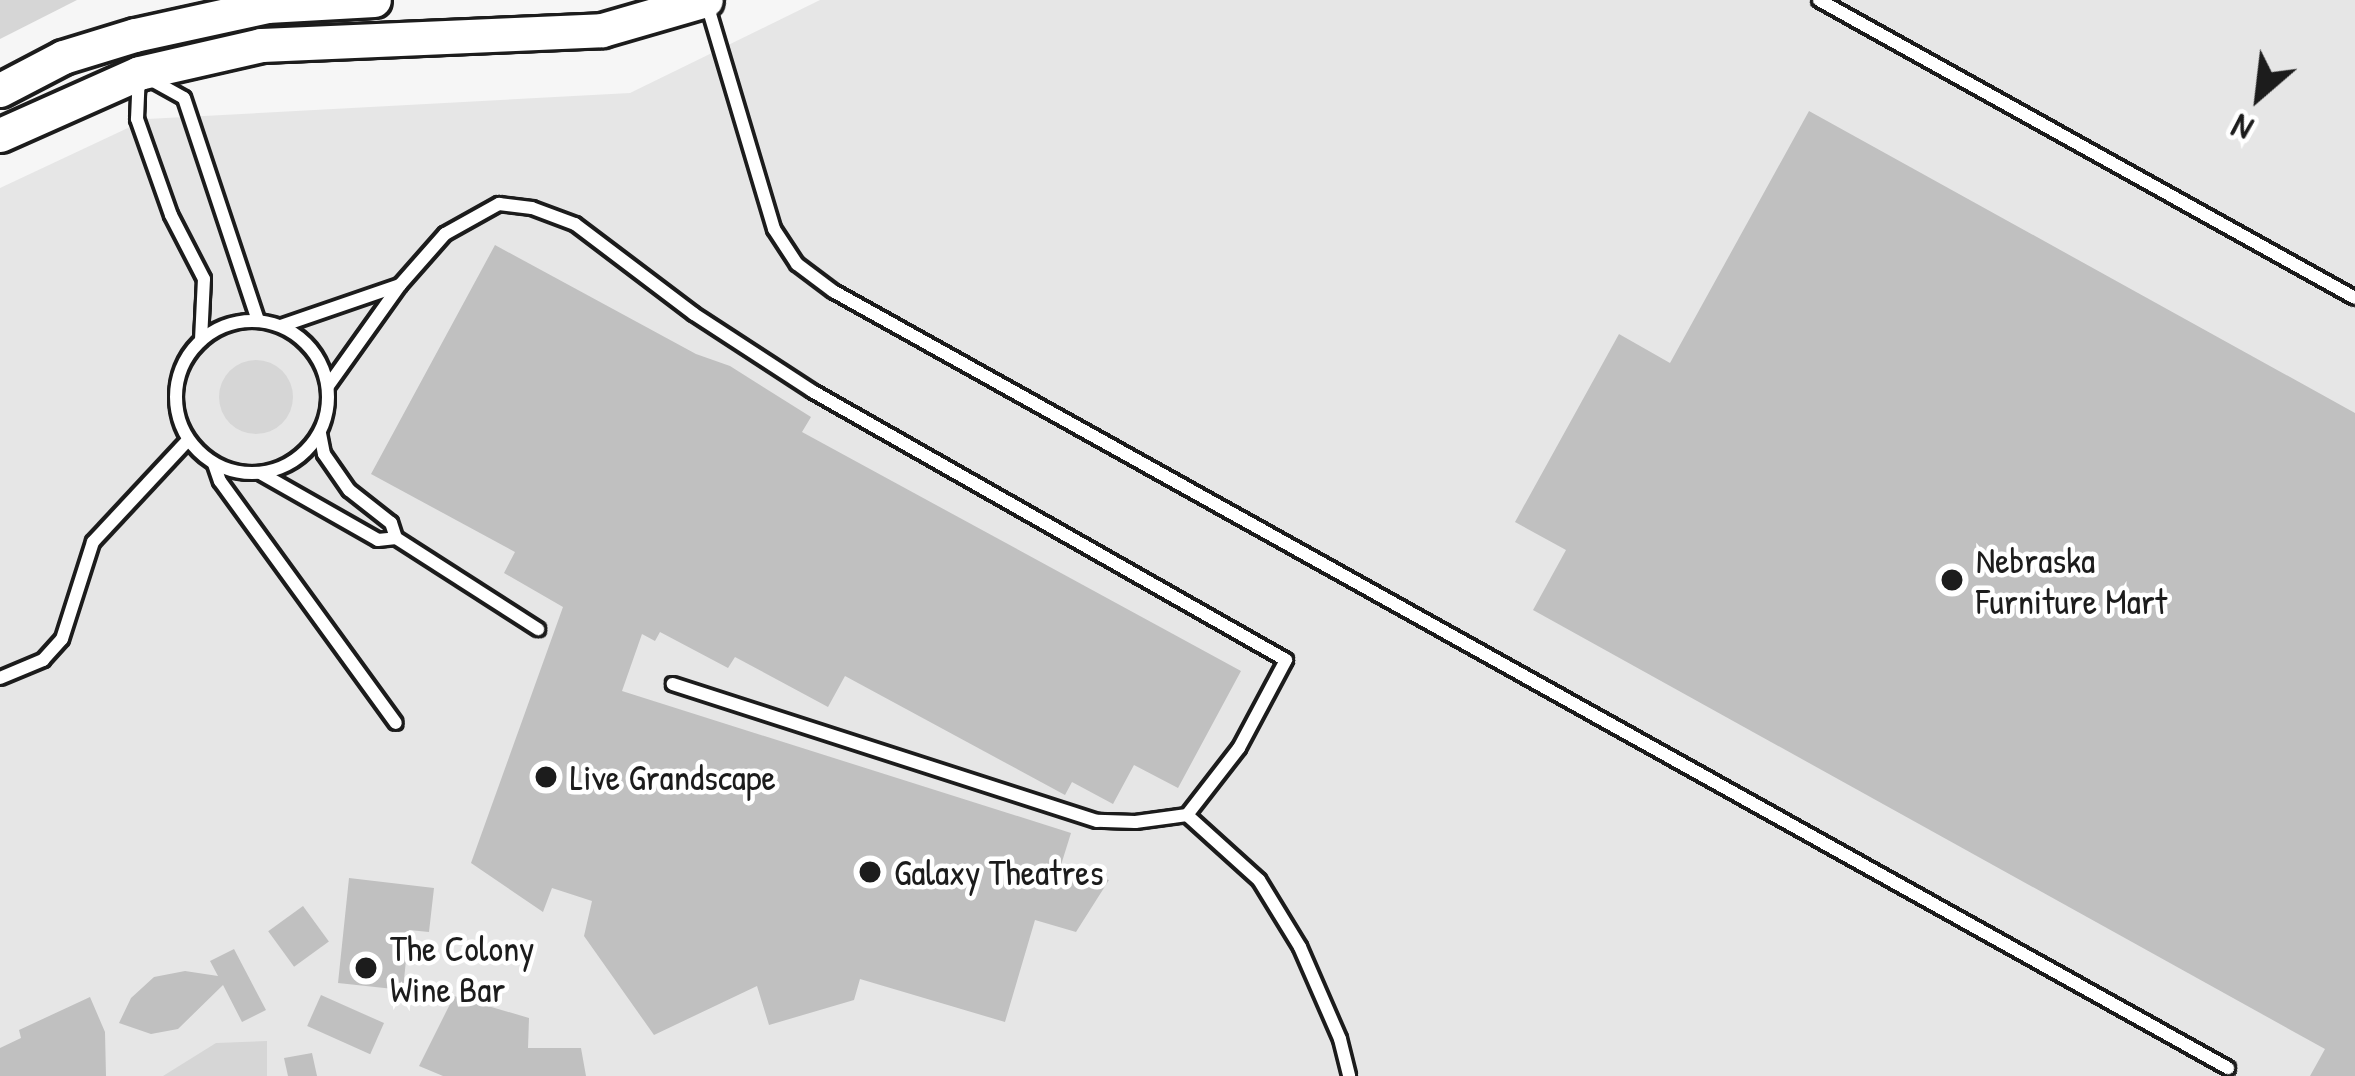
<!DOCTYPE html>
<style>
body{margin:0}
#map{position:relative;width:2355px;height:1076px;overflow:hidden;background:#f6f6f6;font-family:"Patrick Hand",sans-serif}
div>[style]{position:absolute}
.built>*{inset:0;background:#e6e6e6}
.green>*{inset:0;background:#d6d6d6}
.round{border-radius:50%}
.building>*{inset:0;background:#c0c0c0;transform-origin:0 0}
.roads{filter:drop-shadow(3px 0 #1c1c1c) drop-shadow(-3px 0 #1c1c1c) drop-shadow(0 3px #1c1c1c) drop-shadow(0 -3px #1c1c1c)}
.lane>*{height:12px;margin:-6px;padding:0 6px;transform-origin:6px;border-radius:6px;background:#fff}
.lane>.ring{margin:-6px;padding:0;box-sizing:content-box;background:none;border:12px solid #fff;border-radius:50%}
.secondary>*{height:33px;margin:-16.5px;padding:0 16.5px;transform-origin:16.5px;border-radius:16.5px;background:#fff}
.dots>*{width:33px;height:33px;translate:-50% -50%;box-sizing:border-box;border:6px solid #fff;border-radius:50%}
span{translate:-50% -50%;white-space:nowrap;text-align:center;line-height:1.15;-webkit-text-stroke:9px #fff;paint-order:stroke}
.poi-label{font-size:36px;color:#1c1c1c}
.left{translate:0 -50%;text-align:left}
.north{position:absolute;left:2199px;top:36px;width:120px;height:120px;-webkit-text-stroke:9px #fff;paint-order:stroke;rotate:208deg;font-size:33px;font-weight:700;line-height:48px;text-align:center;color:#1c1c1c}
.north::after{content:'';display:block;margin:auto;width:42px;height:54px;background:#1c1c1c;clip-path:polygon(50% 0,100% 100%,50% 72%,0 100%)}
</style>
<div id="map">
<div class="built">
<i style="clip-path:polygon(820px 0,2355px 0,2355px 1076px,0 1076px,0 188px,147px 119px,630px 93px)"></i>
</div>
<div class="green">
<i style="clip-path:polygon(0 0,77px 0,0 39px)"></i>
<i class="round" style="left:219px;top:360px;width:74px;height:74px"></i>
<i style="clip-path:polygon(267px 1041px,267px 1076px,163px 1076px,216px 1043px)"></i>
</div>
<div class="building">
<i style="clip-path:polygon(1809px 111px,2355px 413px,2355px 1076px,2310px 1076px,2325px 1049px,1533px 610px,1566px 550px,1515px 522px,1619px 334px,1670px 363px)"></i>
<i style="clip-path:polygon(495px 245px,696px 354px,730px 366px,811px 417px,802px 432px,1241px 671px,1178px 788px,1134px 765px,1113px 804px,1072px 782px,1065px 795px,845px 676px,828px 707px,735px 657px,728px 668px,660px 632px,655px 641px,642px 634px,622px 691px,1071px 833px,1061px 865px,1109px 880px,1076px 932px,1035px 920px,1005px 1022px,860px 979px,854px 1000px,769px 1025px,757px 986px,654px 1035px,584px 936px,592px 901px,552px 888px,543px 912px,471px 863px,563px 607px,504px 573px,515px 552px,371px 474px)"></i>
<i style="clip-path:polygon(349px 878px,434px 888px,429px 932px,409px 930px,403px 990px,338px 983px)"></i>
<i style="left:303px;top:906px;width:44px;height:43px;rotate:54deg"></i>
<i style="clip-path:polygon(234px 949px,266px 1010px,242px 1022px,223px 985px,178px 1029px,151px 1034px,119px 1023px,131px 998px,154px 977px,185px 971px,218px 976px,210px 961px)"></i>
<i style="left:321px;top:995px;width:69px;height:34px;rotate:24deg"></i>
<i style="clip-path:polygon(454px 996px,529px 1018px,528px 1048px,581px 1048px,586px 1076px,443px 1076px,419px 1066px)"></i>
<i style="clip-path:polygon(90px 997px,105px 1032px,106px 1076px,0 1076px,0 1048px,21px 1038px,19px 1030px)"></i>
<i style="clip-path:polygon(312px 1053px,317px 1076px,288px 1076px,284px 1058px)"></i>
</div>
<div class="roads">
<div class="lane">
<i style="left:1819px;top:0;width:613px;rotate:29.07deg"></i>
<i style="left:707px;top:4px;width:235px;rotate:73.4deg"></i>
<i style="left:774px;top:229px;width:42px;rotate:56.7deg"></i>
<i style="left:797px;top:264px;width:45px;rotate:36.9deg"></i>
<i style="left:833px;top:291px;width:1597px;rotate:29.12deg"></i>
<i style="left:400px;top:285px;width:68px;rotate:-48.6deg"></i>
<i style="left:445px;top:234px;width:62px;rotate:-29.1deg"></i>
<i style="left:499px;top:204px;width:33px;rotate:7deg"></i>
<i style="left:532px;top:208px;width:46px;rotate:20.4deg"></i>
<i style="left:575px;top:224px;width:149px;rotate:37.1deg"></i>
<i style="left:694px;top:314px;width:141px;rotate:33.1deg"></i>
<i style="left:812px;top:391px;width:545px;rotate:29.58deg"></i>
<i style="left:1286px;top:660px;width:100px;rotate:118.1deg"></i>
<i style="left:1239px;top:748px;width:85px;rotate:127.8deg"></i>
<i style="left:1187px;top:815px;width:52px;rotate:172.3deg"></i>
<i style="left:1135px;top:822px;width:38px;rotate:-178deg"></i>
<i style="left:1097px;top:821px;width:446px;rotate:-162.1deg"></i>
<i class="ring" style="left:176px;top:321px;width:140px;height:140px"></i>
<i style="left:281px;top:326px;width:126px;rotate:-19deg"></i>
<i style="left:400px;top:285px;width:124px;rotate:125.5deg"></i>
<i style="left:201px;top:340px;width:61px;rotate:-87.2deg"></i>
<i style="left:204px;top:279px;width:72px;rotate:-117.3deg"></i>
<i style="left:171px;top:215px;width:102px;rotate:-109.5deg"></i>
<i style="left:137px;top:119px;width:46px;rotate:-87.5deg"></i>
<i style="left:139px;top:73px;width:51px;rotate:29.1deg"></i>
<i style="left:184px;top:98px;width:235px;rotate:71.6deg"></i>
<i style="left:214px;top:464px;width:18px;rotate:71deg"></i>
<i style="left:220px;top:481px;width:299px;rotate:54deg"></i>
<i style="left:262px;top:474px;width:133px;rotate:29.6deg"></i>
<i style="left:378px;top:540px;width:18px;rotate:-6deg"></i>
<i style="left:396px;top:538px;width:16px;rotate:-108deg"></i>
<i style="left:391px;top:523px;width:53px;rotate:-141.8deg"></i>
<i style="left:349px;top:490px;width:44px;rotate:-124.8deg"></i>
<i style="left:324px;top:454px;width:21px;rotate:-101deg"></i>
<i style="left:396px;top:538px;width:169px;rotate:32.7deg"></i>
<i style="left:0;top:678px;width:47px;rotate:-22.7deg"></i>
<i style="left:43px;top:660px;width:28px;rotate:-48deg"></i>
<i style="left:62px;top:639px;width:102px;rotate:-72.3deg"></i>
<i style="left:93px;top:542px;width:139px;rotate:-47deg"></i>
<i style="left:1187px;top:815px;width:97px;rotate:42.1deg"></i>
<i style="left:1259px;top:880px;width:79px;rotate:58.5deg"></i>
<i style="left:1300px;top:947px;width:100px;rotate:66.5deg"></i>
<i style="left:1340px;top:1039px;width:38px;rotate:76deg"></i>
</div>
<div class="secondary">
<i style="left:0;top:90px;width:71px;rotate:-27.6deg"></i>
<i style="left:63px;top:57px;width:75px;rotate:-17deg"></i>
<i style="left:135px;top:35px;width:135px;rotate:-12.4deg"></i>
<i style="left:267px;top:6px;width:107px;rotate:-3.2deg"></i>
<i style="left:0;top:135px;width:152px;rotate:-24deg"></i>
<i style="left:139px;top:73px;width:125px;rotate:-12.9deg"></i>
<i style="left:261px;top:45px;width:341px;rotate:-2.5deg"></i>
<i style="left:602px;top:30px;width:108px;rotate:-16.1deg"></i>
</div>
</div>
<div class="dots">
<i style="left:1952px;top:580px;background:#1c1c1c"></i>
<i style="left:546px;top:777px;background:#1c1c1c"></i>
<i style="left:870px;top:872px;background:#1c1c1c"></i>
<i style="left:366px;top:968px;background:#1c1c1c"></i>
</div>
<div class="poi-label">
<span class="left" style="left:1976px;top:580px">Nebraska<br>Furniture Mart</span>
<span class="left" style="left:570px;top:777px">Live Grandscape</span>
<span class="left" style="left:894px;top:872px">Galaxy Theatres</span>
<span class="left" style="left:390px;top:968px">The Colony<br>Wine Bar</span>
</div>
<div class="north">N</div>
</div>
